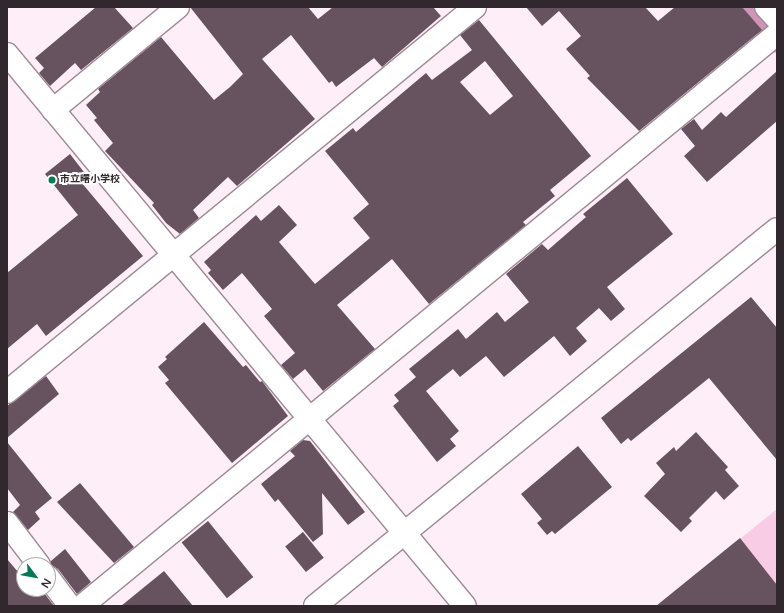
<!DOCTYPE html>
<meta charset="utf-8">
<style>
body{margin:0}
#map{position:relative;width:784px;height:613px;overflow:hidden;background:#fdeef7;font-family:"Varela Round","Noto Sans JP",sans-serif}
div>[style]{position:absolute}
.green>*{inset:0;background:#f9cce5}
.canal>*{height:22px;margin:-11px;padding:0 11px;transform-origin:11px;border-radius:11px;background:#d094b7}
.building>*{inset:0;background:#67535f;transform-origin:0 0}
.roads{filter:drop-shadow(1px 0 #9f8995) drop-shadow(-1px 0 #9f8995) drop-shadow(0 1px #9f8995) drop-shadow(0 -1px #9f8995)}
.street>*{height:22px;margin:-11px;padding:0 11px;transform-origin:11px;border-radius:11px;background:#fff}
.secondary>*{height:22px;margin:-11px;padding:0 11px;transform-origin:11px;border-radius:11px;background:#fff}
.dots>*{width:11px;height:11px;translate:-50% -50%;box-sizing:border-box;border:2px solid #fff;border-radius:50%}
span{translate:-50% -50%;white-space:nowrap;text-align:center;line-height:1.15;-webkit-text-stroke:4px #fff;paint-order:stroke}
.poi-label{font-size:10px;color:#31282d;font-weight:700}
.left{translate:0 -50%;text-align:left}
.frame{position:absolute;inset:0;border:8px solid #31282d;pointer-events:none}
.north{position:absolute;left:16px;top:557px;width:40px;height:40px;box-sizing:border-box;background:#fff;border:1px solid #ada9ab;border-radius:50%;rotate:122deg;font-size:11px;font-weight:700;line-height:16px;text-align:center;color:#31282d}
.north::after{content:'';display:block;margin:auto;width:14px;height:18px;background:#067954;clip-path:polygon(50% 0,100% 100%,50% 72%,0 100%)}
</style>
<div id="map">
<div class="green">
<i style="clip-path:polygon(777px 509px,777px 605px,730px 547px)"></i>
</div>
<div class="canal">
<i style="left:748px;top:7px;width:45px;rotate:50.4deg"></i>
</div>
<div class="building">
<i style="clip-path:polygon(96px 7px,114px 7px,133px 28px,81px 70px,75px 63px,50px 86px,39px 73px,44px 68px,35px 58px)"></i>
<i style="clip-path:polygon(190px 7px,308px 7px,318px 19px,333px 7px,433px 7px,441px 16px,382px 67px,374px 58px,336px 87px,332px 81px,329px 83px,291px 35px,262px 59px,315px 119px,237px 186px,228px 177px,193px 210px,199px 218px,180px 234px,166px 223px,152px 205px,154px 203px,105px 151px,113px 143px,94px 120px,97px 118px,86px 105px,100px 92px,98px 89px,161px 37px,214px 100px,230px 87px,243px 74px)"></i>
<i style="clip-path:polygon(526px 7px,645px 7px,658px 21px,675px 7px,742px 7px,762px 30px,639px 131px,587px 78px,590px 76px,566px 49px,581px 36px,559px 11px,542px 26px)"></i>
<i style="clip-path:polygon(evenodd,479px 20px,591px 156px,550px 190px,555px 196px,523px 222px,526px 225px,429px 304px,392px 259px,337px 305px,375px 349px,323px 391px,305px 369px,293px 379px,281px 365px,295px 353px,264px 316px,272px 309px,242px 273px,223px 290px,208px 273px,211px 270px,204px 262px,256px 215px,261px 221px,279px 205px,297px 225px,279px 242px,315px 284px,370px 238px,353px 218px,369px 204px,325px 151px,353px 128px,356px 132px,426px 73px,432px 80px,472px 50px,460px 35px,479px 20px,485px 61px,513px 96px,490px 115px,460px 82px,485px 61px)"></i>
<i style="clip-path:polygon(777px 71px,777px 121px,707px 182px,684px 156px,695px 146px,681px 129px,694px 119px,702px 130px,721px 112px,726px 117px)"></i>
<i style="clip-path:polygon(70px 154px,87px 176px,81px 182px,143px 256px,46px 336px,37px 324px,7px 349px,7px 273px,78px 215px,45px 174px)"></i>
<i style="clip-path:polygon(627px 178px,673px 234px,607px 287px,625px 309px,611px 321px,599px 308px,576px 328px,587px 341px,570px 356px,554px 336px,504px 377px,486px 356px,460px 377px,453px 369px,426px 391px,459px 431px,450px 439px,456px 446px,437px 462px,393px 406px,399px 401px,394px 395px,416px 377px,409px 369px,458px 329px,466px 339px,497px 312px,505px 322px,529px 302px,506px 274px,542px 244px,548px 250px,586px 217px,583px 214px)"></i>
<i style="clip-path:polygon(751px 297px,777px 328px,777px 460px,709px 378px,631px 441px,628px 438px,621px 444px,601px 418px)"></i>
<i style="clip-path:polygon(204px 322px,243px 367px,246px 365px,260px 382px,262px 381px,288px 416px,232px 463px,165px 383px,169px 380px,158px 367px,167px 359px,165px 357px)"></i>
<i style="clip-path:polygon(46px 376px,59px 394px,7px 438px,7px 406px)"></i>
<i style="clip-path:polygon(696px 432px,728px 467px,725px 470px,739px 486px,724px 500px,716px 491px,689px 518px,692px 521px,681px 532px,644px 496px,665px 474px,656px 463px,674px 447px,676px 451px)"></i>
<i style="clip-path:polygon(303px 440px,310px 441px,365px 512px,348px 525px,322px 493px,323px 534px,313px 542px,278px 499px,275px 502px,261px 484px,295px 456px,290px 451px)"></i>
<i style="clip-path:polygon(7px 442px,52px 498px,35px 512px,40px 519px,28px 530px,13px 512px,20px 505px,7px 488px)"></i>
<i style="clip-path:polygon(578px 446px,612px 487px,555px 534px,552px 531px,547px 535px,537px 523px,542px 519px,521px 494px)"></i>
<i style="clip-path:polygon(80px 483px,134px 547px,114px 563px,57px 502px)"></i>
<i style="left:208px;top:521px;width:72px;height:34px;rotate:51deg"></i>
<i style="left:303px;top:532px;width:33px;height:23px;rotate:51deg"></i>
<i style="clip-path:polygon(740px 538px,777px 585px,777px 606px,656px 606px)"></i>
<i style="clip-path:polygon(65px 549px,91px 582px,77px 594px,58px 569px,51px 565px,51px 561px)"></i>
<i style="clip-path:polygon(7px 559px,24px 579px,24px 589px,41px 589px,54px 606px,7px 606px)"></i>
<i style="clip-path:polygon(164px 571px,193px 606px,121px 606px)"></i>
</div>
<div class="roads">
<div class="street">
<i style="left:7px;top:54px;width:717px;rotate:50.32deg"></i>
<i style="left:53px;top:110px;width:162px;rotate:-39.5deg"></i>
<i style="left:7px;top:392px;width:606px;rotate:-39.44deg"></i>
<i style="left:7px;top:523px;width:53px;rotate:52.7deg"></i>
<i style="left:48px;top:577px;width:36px;rotate:53deg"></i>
<i style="left:82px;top:606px;width:900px;rotate:-39.46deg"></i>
</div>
<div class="secondary">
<i style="left:766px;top:7px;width:16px;rotate:47deg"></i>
<i style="left:315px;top:606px;width:596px;rotate:-39.22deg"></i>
</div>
</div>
<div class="dots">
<i style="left:52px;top:180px;background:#067954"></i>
</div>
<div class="poi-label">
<span class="left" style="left:60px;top:180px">市立曙小学校</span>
</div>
<div class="frame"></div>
<div class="north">N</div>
</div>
